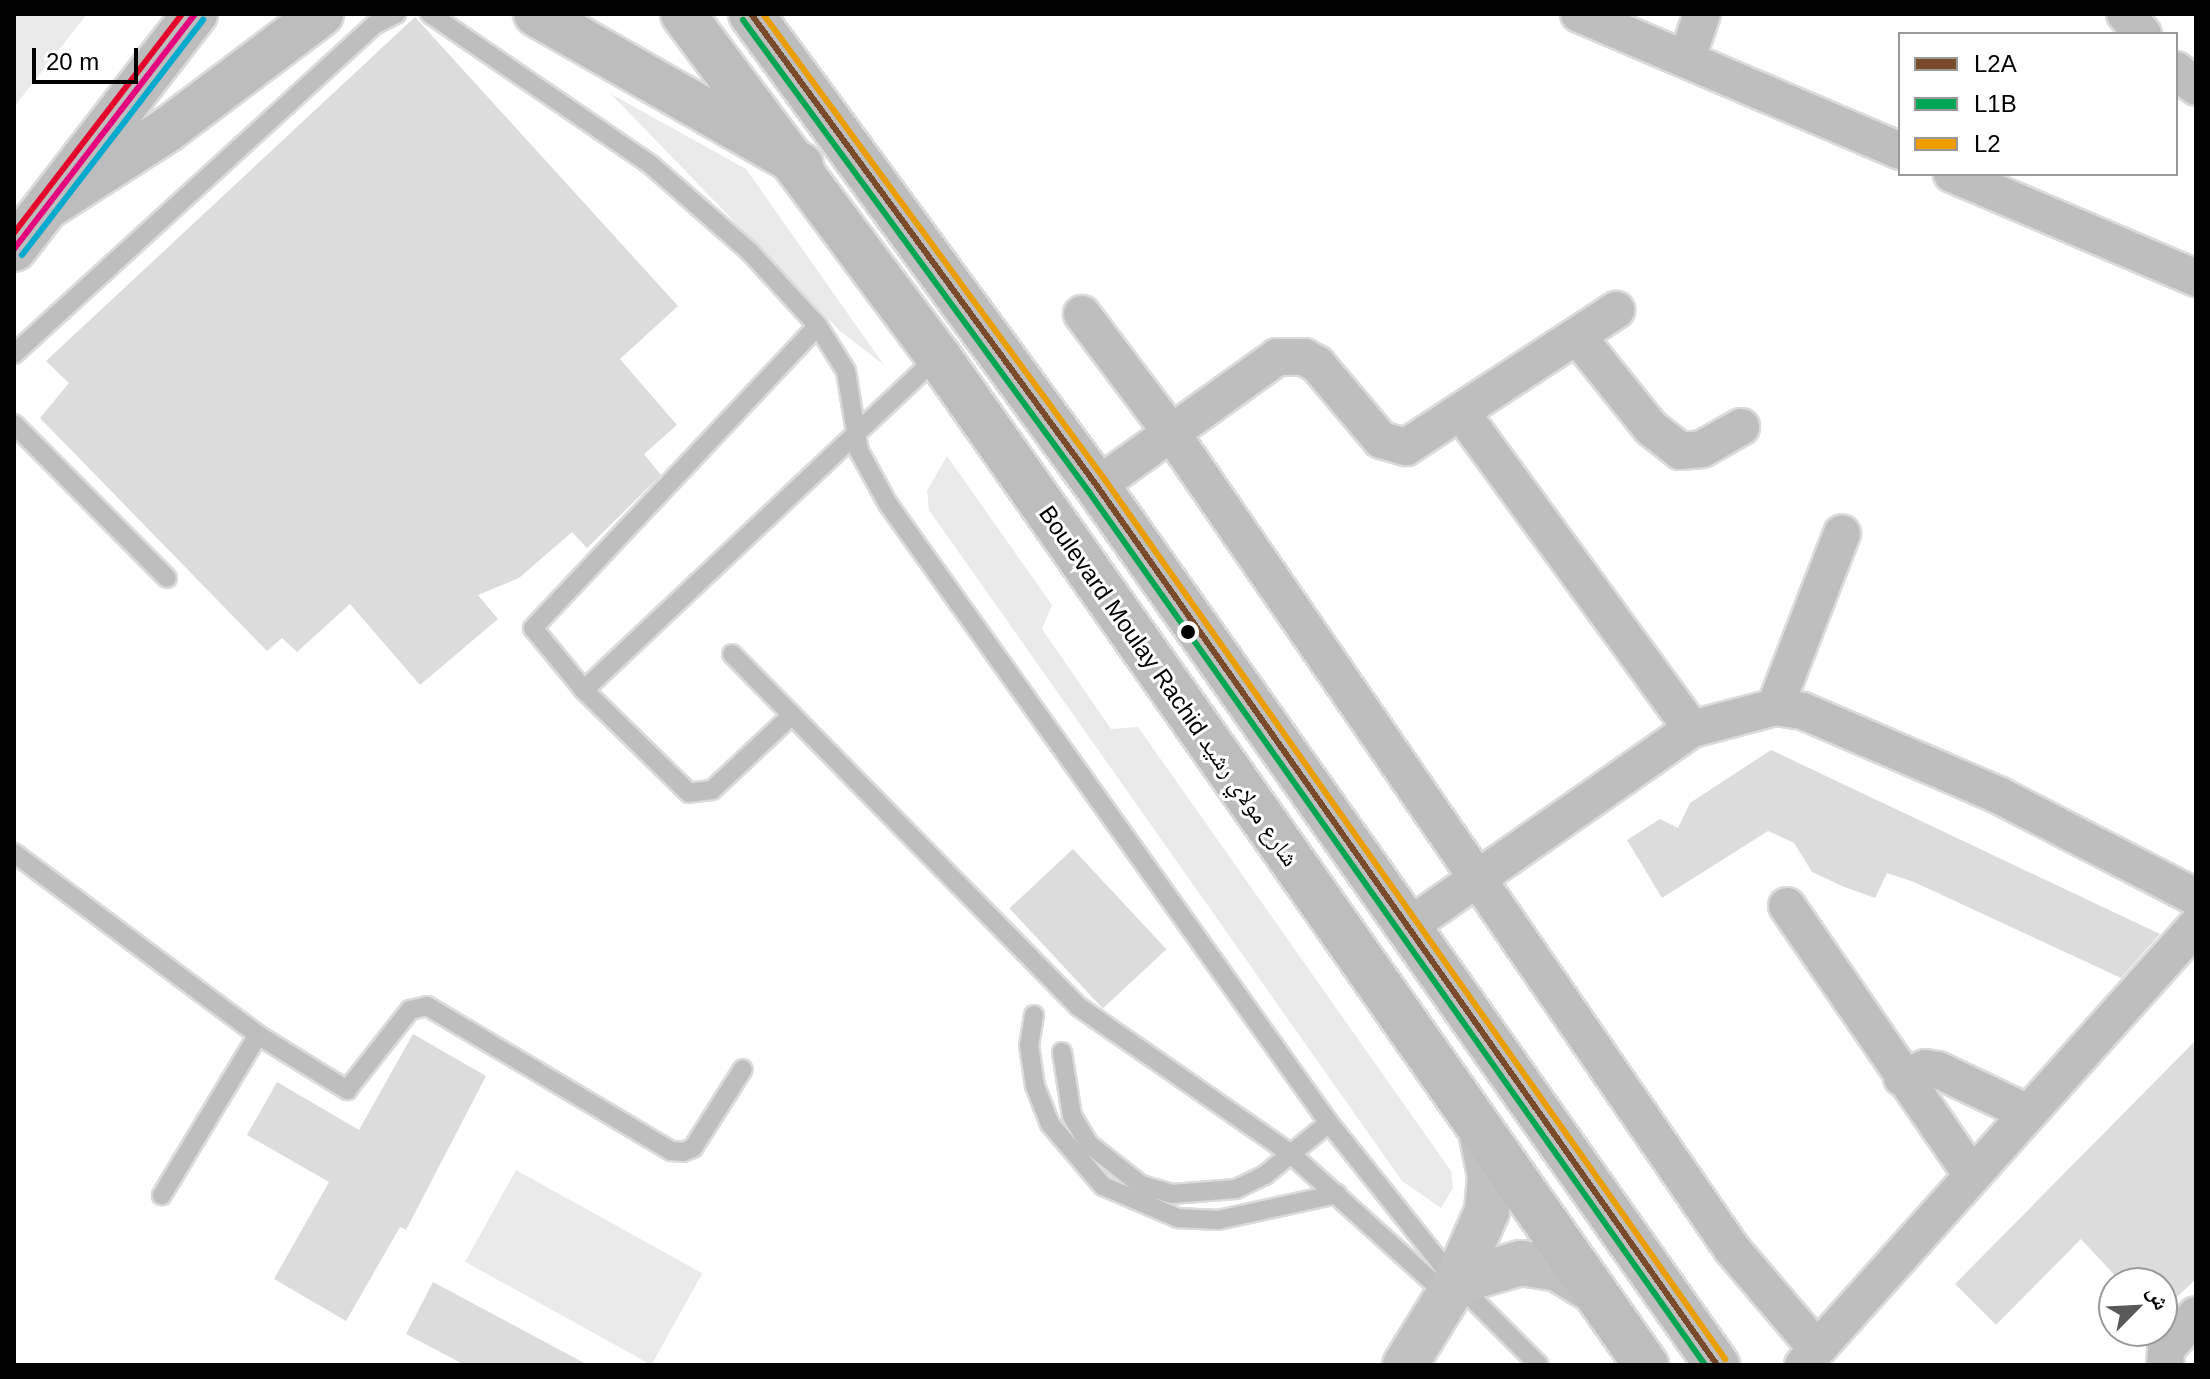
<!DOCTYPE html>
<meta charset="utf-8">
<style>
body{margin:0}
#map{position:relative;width:2210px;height:1379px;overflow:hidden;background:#fff;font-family:Arial,"Noto Naskh Arabic",sans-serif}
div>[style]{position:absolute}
.green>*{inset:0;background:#eaeaea;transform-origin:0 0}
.building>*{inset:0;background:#dcdcdc;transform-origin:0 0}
.roads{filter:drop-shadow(2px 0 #dbdbdb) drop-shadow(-2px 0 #dbdbdb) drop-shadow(0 2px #dbdbdb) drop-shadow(0 -2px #dbdbdb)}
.lane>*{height:18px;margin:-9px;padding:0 9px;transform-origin:9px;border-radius:9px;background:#bebebe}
.street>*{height:36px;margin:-18px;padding:0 18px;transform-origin:18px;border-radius:18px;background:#bebebe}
.secondary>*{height:44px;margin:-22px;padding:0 22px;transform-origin:22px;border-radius:22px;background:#c1c1c1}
.primary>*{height:44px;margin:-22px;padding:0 22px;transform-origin:22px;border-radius:22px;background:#bdbdbd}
.highway>*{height:44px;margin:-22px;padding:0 22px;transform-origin:22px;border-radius:22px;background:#bdbdbd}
.bus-1>*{height:6px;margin:-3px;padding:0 3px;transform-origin:3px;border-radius:3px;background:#7a4b2a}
.bus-2>*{height:6px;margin:-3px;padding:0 3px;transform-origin:3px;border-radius:3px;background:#00a651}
.bus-3>*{height:6px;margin:-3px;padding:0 3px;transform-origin:3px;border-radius:3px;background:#eb9e00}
.bus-4>*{height:6px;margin:-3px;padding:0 3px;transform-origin:3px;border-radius:3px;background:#e5007d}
.bus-5>*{height:6px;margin:-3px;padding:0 3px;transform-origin:3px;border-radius:3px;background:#00a9ce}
.bus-6>*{height:6px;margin:-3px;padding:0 3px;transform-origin:3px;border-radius:3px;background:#e4002b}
.dots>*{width:22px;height:22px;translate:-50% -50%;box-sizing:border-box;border:4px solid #fff;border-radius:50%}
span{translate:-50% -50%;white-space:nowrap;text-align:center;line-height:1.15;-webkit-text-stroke:6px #fff;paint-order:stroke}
.street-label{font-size:24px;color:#000}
.frame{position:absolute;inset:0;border:16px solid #000;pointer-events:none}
.legend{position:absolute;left:1898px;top:32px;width:280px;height:144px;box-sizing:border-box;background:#fff;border:2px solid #999;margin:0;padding:10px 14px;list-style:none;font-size:24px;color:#000}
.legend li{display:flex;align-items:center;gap:16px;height:40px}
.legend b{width:40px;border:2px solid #999}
.north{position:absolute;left:2098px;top:1267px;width:80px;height:80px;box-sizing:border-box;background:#fff;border:2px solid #999;border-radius:50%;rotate:66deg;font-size:22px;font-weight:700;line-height:32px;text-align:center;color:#000}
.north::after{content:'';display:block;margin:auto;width:28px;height:36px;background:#595959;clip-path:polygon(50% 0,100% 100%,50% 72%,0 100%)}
.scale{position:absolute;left:32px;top:48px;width:106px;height:36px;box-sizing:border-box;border:4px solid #000;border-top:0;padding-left:10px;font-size:24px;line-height:28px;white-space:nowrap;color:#000;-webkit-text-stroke:6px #fff;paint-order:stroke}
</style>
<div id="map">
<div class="green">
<i style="clip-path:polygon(14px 14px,87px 14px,14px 107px)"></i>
<i style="clip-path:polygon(611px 94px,746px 169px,884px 365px,840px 331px)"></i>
<i style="clip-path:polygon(947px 456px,1052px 605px,1042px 629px,1111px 729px,1138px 727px,1451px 1171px,1453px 1188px,1441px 1208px,1402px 1181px,929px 510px,927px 491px)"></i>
<i style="left:516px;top:1170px;width:213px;height:105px;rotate:29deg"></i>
</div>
<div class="building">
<i style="clip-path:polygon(415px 17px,678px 306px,620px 359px,677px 425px,644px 454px,661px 475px,587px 548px,572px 532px,519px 578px,478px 595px,498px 619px,420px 685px,350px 604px,297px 652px,282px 638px,267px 651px,40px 418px,69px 383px,46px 361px)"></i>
<i style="clip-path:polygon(1771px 750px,2160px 934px,2121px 978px,1914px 882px,1887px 873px,1875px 898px,1842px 886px,1812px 872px,1794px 843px,1768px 831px,1662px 898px,1627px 840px,1660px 819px,1678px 828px,1690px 803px)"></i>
<i style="left:1073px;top:849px;width:137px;height:87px;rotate:47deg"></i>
<i style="clip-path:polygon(413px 1034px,486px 1076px,406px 1230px,400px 1227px,346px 1321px,274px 1279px,329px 1182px,247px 1135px,277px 1082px,359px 1130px)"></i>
<i style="clip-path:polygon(2196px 1040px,2196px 1279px,2162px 1311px,2162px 1283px,2122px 1283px,2081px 1239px,1996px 1325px,1955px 1284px)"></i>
<i style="clip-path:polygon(433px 1282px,588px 1365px,465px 1365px,406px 1334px)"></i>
</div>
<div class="roads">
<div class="lane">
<i style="left:430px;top:14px;width:268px;rotate:34.3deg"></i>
<i style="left:651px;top:165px;width:132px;rotate:41.3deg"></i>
<i style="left:750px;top:252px;width:100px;rotate:47.4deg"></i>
<i style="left:818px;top:326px;width:53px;rotate:58.1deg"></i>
<i style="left:846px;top:371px;width:81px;rotate:80.8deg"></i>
<i style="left:859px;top:451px;width:60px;rotate:61.3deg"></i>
<i style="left:888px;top:504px;width:760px;rotate:54.53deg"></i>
<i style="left:1329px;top:1123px;width:203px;rotate:51.4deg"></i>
<i style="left:1456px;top:1282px;width:117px;rotate:45deg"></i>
<i style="left:14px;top:354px;width:488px;rotate:-42.4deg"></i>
<i style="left:374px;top:25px;width:25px;rotate:-27deg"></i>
<i style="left:14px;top:424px;width:217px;rotate:45.2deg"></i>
<i style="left:732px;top:654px;width:495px;rotate:45.5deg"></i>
<i style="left:1079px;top:1007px;width:258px;rotate:34.7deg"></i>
<i style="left:1291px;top:1154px;width:210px;rotate:42.1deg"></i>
<i style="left:584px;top:690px;width:487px;rotate:-43.3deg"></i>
<i style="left:792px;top:715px;width:110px;rotate:136.8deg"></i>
<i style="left:712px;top:790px;width:23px;rotate:173deg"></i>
<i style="left:689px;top:793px;width:147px;rotate:-135.6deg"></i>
<i style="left:584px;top:690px;width:80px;rotate:-129.4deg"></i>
<i style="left:533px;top:628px;width:415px;rotate:-46.7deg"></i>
<i style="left:14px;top:853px;width:304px;rotate:36.7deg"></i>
<i style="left:258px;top:1035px;width:187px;rotate:121deg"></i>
<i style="left:1034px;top:1015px;width:30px;rotate:99deg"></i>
<i style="left:1029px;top:1045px;width:41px;rotate:81.7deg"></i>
<i style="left:1035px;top:1086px;width:41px;rotate:68.5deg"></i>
<i style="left:1050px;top:1124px;width:82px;rotate:49.5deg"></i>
<i style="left:1103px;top:1186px;width:82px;rotate:23.1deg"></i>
<i style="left:1178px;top:1218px;width:40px;rotate:2.9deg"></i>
<i style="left:1218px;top:1220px;width:122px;rotate:-12.3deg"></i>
<i style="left:258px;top:1035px;width:105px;rotate:31.7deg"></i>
<i style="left:347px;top:1090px;width:102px;rotate:-51.8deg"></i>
<i style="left:410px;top:1010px;width:17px;rotate:-13deg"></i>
<i style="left:427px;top:1006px;width:284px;rotate:30.7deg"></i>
<i style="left:671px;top:1151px;width:12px;rotate:5deg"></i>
<i style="left:683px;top:1152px;width:11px;rotate:-22deg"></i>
<i style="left:693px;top:1148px;width:93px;rotate:-57.7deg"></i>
<i style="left:1062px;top:1052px;width:65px;rotate:81.1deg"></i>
<i style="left:1072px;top:1116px;width:33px;rotate:59deg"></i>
<i style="left:1089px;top:1144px;width:66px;rotate:38.3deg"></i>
<i style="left:1141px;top:1185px;width:32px;rotate:16deg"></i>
<i style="left:1172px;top:1194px;width:64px;rotate:-4.5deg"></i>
<i style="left:1236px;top:1189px;width:32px;rotate:-26deg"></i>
<i style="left:1265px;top:1175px;width:82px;rotate:-39.1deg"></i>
</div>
<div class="street">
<i style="left:1579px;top:14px;width:349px;rotate:23.1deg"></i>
<i style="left:2125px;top:14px;width:27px;rotate:48deg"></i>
<i style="left:1687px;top:58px;width:46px;rotate:-71.2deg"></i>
<i style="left:2176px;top:70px;width:26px;rotate:40deg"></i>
<i style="left:1952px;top:174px;width:265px;rotate:23.1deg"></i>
<i style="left:1082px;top:314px;width:146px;rotate:53.1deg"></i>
<i style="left:1170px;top:431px;width:992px;rotate:55.51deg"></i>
<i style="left:1732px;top:1249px;width:131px;rotate:49.6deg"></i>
<i style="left:1577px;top:336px;width:118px;rotate:51.2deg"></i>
<i style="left:1651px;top:428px;width:37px;rotate:38deg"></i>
<i style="left:1680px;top:451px;width:22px;rotate:-5deg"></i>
<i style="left:1702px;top:449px;width:45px;rotate:-29.4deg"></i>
<i style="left:1463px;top:415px;width:389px;rotate:53.9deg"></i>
<i style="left:1097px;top:486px;width:221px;rotate:-35.6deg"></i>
<i style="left:1277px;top:357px;width:27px"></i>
<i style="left:1304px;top:357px;width:15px;rotate:28deg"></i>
<i style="left:1317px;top:364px;width:99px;rotate:49.9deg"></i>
<i style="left:1381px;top:440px;width:26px;rotate:16deg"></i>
<i style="left:1406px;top:447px;width:251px;rotate:-33.1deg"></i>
<i style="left:1775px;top:707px;width:186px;rotate:-68.9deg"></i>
<i style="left:1787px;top:906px;width:325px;rotate:55.5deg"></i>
<i style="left:1405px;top:929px;width:350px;rotate:-34.9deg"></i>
<i style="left:1692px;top:729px;width:86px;rotate:-14.8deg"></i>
<i style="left:1775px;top:707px;width:28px;rotate:8deg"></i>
<i style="left:1803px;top:711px;width:215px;rotate:23.3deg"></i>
<i style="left:2000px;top:796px;width:220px;rotate:27.3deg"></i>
<i style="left:1902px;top:1078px;width:25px;rotate:-23deg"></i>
<i style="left:1925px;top:1068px;width:13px;rotate:9deg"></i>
<i style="left:1938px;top:1070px;width:98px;rotate:25.5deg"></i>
<i style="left:1803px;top:1365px;width:589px;rotate:-48.16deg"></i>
<i style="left:2165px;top:1365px;width:16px;rotate:-86deg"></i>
<i style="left:2166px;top:1349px;width:45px;rotate:-48.6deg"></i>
</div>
<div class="secondary">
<i style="left:1456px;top:1282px;width:68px;rotate:-16.3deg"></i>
<i style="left:1521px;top:1263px;width:37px;rotate:9deg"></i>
<i style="left:1558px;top:1269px;width:42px;rotate:31.4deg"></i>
<i style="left:1405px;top:1365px;width:97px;rotate:-58.4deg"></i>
<i style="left:1456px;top:1282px;width:77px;rotate:-66.4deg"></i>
<i style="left:1487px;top:1211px;width:35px;rotate:-85deg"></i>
<i style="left:1490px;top:1176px;width:46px;rotate:-101.3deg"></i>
</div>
<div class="primary">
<i style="left:683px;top:14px;width:427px;rotate:53.3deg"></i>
<i style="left:938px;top:356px;width:1233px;rotate:54.94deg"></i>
<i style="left:751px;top:14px;width:585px;rotate:53.76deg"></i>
<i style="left:1097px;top:486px;width:1076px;rotate:54.8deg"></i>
</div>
<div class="highway">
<i style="left:536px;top:14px;width:305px;rotate:29.7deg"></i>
<i style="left:47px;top:207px;width:143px;rotate:-32.7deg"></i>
<i style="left:167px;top:130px;width:193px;rotate:-37deg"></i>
<i style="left:14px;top:249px;width:297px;rotate:-52.4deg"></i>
</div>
</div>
<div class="bus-1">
<i style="left:751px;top:14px;width:585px;rotate:53.76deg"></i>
<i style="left:1097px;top:486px;width:1076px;rotate:54.8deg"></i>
</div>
<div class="bus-2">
<i style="left:743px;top:20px;width:585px;rotate:53.76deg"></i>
<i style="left:1089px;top:492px;width:1068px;rotate:54.79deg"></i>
</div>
<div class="bus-3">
<i style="left:763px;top:14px;width:578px;rotate:53.72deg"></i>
<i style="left:1105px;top:480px;width:1076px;rotate:54.8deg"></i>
</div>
<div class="bus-4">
<i style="left:14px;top:249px;width:297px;rotate:-52.4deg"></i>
</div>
<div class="bus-5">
<i style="left:22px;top:255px;width:297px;rotate:-52.4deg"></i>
</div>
<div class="bus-6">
<i style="left:14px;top:233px;width:276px;rotate:-52.5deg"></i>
</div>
<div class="dots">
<i style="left:1188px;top:632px;background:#000"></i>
</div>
<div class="street-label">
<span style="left:1169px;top:686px;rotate:55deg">Boulevard Moulay Rachid شارع مولاي رشيد</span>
</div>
<div class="frame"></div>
<ul class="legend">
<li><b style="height:10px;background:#7a4b2a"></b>L2A</li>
<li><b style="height:10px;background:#00a651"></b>L1B</li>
<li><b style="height:10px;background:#eb9e00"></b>L2</li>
</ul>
<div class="north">ش</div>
<div class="scale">20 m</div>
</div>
